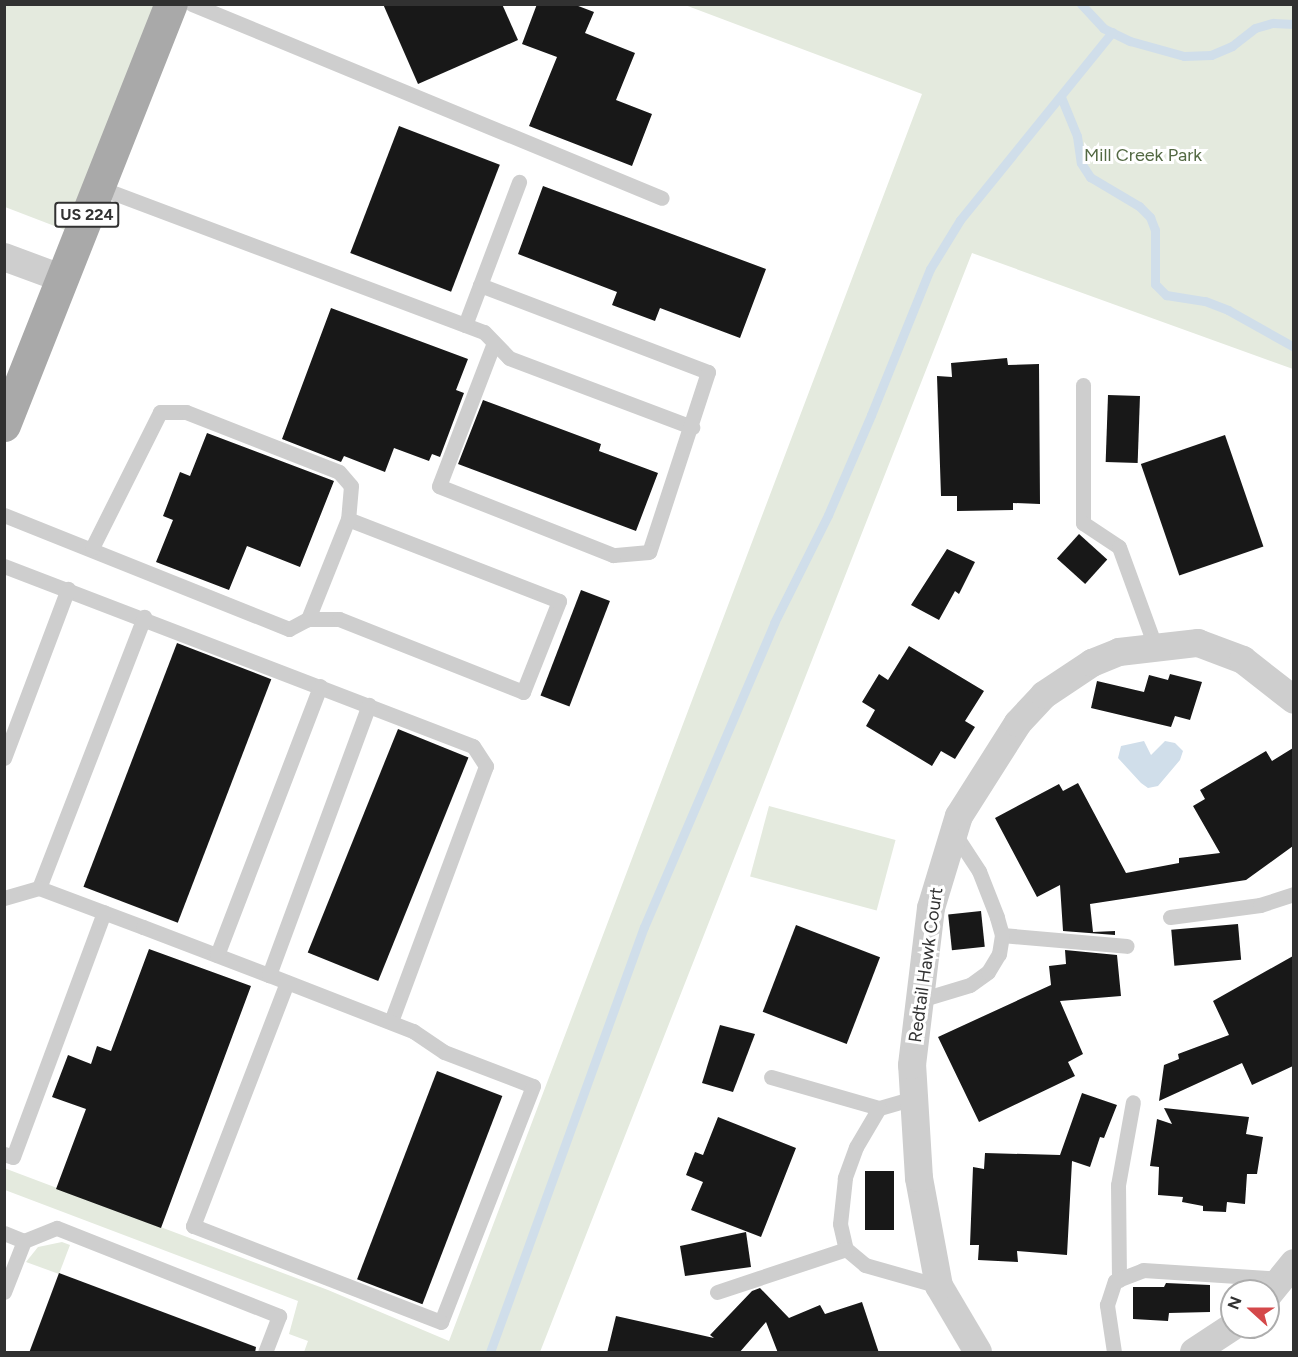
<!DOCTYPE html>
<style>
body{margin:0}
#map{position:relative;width:1298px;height:1357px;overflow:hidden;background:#fff;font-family:Figtree,sans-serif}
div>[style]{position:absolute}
.green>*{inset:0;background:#e4eade;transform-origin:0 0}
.water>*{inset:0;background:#d0deea}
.stream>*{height:9px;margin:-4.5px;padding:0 4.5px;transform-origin:4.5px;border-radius:4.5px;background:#d0deea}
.building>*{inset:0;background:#181818;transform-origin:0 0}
.service>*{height:15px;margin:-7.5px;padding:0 7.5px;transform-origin:7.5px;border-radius:7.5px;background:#cecece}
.minor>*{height:28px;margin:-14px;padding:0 14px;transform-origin:14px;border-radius:14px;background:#cecece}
.primary>*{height:33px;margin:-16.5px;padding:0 16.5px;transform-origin:16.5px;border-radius:16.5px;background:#a9a9a9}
span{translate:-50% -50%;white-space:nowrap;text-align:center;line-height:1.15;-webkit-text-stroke:6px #fff;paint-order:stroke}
.shield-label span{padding:2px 4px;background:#fff;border:2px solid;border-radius:4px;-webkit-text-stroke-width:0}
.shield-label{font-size:16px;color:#313131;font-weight:700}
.park-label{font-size:18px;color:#536943}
.street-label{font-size:18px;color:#313131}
.frame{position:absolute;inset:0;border:6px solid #313131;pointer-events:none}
.north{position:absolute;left:1220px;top:1279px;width:60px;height:60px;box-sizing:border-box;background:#fff;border:2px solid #adadad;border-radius:50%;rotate:291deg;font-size:16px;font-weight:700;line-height:24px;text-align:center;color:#313131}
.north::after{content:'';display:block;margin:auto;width:21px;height:27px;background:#d4484a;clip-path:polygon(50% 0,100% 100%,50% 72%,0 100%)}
</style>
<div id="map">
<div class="green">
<i style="clip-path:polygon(4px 5px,171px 5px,78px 235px,5px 207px)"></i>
<i style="clip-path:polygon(685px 5px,1293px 5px,1293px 369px,972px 253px,540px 1352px,304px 1352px,308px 1341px,289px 1334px,298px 1301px,5px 1190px,4px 1168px,328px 1290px,449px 1341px,922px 94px)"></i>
<i style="left:769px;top:806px;width:131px;height:73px;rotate:15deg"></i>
<i style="clip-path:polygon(62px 1242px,70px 1245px,59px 1274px,26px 1262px,38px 1247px)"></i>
</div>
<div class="water">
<i style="clip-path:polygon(1144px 741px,1151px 755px,1165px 741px,1175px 743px,1183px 751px,1180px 760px,1158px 786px,1148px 788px,1141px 783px,1118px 758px,1121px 746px)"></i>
</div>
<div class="stream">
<i style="left:1081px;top:4px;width:33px;rotate:47deg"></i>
<i style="left:1103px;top:28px;width:30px;rotate:26deg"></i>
<i style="left:1130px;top:41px;width:56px;rotate:15.5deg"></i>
<i style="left:1184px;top:56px;width:27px;rotate:-2deg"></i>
<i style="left:1211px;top:55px;width:23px;rotate:-23deg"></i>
<i style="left:1232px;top:46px;width:29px;rotate:-38deg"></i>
<i style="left:1255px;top:28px;width:19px;rotate:-16deg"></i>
<i style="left:1273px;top:23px;width:21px;rotate:3deg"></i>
<i style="left:1061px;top:97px;width:42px;rotate:67.7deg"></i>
<i style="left:1077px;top:136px;width:27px;rotate:82deg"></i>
<i style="left:1081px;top:163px;width:17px;rotate:57deg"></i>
<i style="left:1090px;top:177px;width:57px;rotate:30.6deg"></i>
<i style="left:1139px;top:206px;width:16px;rotate:45deg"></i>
<i style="left:1150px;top:217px;width:14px;rotate:69deg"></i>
<i style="left:1155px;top:230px;width:54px;rotate:90deg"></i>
<i style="left:1155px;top:284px;width:16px;rotate:45deg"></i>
<i style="left:1166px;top:295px;width:39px;rotate:9deg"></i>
<i style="left:1205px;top:301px;width:25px;rotate:21deg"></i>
<i style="left:1228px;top:310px;width:76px;rotate:29.3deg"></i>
<i style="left:490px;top:1352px;width:452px;rotate:-70.1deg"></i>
<i style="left:644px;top:927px;width:331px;rotate:-66.8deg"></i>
<i style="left:774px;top:623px;width:121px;rotate:-63.4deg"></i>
<i style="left:828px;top:515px;width:109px;rotate:-66.7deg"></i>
<i style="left:871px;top:415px;width:157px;rotate:-68deg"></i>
<i style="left:930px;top:269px;width:57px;rotate:-58.5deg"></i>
<i style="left:960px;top:220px;width:242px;rotate:-51deg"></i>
</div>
<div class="building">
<i style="clip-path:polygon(383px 4px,502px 4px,518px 40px,418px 84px)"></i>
<i style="clip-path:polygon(537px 4px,573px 4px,594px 12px,585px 33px,635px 53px,616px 100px,652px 114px,632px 166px,529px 126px,557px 57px,522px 44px)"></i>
<i style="left:399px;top:126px;width:108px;height:136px;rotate:21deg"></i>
<i style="clip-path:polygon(543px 186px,766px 269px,740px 338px,660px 308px,655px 321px,612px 305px,617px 292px,518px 254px)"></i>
<i style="clip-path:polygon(331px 308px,468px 359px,456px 390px,464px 393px,440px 457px,432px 454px,429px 461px,394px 448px,385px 472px,344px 456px,341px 462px,282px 439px)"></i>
<i style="clip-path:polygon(1007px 358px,1008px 365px,1039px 364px,1040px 504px,1013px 503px,1013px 510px,957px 511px,957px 496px,941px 496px,937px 376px,952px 377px,951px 363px)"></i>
<i style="left:1108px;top:395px;width:32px;height:67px;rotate:2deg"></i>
<i style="clip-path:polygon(483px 400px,601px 444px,599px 451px,658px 473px,636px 531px,458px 464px)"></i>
<i style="clip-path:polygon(207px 433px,334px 481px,300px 567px,247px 546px,229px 590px,156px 562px,173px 520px,163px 516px,180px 472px,190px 476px)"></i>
<i style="left:1225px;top:435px;width:118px;height:89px;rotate:71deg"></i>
<i style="left:1079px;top:534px;width:38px;height:33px;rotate:42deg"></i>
<i style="clip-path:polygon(947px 549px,975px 562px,959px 594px,955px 591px,939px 620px,911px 605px)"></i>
<i style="left:581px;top:590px;width:31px;height:113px;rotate:21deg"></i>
<i style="left:177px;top:643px;width:101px;height:261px;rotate:21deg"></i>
<i style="clip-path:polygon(909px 646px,984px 691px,965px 721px,975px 727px,955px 759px,941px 751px,932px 766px,866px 726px,875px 710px,862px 702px,879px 674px,888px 680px)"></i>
<i style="clip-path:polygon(1170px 674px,1202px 682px,1190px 720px,1175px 716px,1171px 727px,1091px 708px,1097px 681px,1144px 692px,1149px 675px,1168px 680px)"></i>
<i style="left:398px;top:729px;width:76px;height:241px;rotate:22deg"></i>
<i style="clip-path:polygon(1293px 748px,1293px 846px,1246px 880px,1090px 904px,1093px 932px,1115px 931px,1115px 935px,1063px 931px,1060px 885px,1037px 897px,995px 818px,1059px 784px,1063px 791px,1078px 783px,1126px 873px,1179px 863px,1179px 858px,1220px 853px,1193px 806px,1205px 799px,1200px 790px,1266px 751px,1272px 761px)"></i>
<i style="left:981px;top:911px;width:36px;height:33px;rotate:84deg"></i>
<i style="left:1238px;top:924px;width:36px;height:67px;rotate:85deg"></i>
<i style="left:796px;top:925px;width:90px;height:93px;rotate:21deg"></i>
<i style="clip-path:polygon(149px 949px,251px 986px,161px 1228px,56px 1189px,86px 1109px,52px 1097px,68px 1055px,91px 1064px,97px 1046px,111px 1051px)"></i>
<i style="clip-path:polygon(1065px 950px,1117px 955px,1121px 996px,1060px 1001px,1083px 1054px,1068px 1062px,1075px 1076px,979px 1122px,938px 1037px,1051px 985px,1049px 966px,1066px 964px)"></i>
<i style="clip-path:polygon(1293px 956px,1293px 1066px,1252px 1085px,1242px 1063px,1159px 1101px,1164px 1065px,1179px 1059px,1178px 1054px,1229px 1035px,1213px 1001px)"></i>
<i style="clip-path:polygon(720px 1025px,755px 1034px,733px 1092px,702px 1083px)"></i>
<i style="left:437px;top:1071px;width:70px;height:223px;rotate:21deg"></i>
<i style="clip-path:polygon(1082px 1093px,1117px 1105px,1104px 1138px,1100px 1137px,1090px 1167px,1072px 1161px,1067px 1255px,1017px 1251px,1018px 1262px,978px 1260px,979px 1245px,970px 1245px,973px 1167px,984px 1169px,985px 1153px,1060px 1155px)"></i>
<i style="clip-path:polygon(1164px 1108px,1249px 1117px,1246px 1134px,1263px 1137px,1257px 1174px,1247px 1174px,1245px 1204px,1227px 1202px,1226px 1212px,1203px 1211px,1203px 1206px,1182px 1202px,1183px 1197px,1158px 1195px,1159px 1167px,1150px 1166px,1157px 1119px,1172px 1124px)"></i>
<i style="clip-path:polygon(718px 1117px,796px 1148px,761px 1237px,691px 1210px,703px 1182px,686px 1175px,695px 1152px,703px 1155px)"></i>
<i style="left:865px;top:1171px;width:29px;height:59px"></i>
<i style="clip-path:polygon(746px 1232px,751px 1267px,685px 1276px,680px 1246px)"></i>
<i style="clip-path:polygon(59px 1273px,256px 1347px,255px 1353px,29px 1353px)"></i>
<i style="clip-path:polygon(1166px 1283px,1210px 1285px,1210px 1312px,1169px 1313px,1168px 1321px,1133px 1319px,1133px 1287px,1164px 1287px)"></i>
<i style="clip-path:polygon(760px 1288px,789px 1318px,820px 1305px,825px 1314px,862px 1302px,879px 1353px,778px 1353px,766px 1322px,739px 1353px,607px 1353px,616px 1316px,714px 1338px,710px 1335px,752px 1291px)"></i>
</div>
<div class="service">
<i style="left:192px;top:4px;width:508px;rotate:22.43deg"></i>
<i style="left:98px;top:187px;width:412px;rotate:20.6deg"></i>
<i style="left:484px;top:332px;width:36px;rotate:46deg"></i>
<i style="left:509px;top:358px;width:196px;rotate:20.7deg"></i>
<i style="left:480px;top:285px;width:244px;rotate:20.9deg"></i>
<i style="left:708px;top:372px;width:189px;rotate:108.1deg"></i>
<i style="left:649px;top:552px;width:36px;rotate:175deg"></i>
<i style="left:613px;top:555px;width:187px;rotate:-158.4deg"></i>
<i style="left:439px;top:486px;width:153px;rotate:-69deg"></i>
<i style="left:465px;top:325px;width:153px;rotate:-69.3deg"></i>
<i style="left:1083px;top:385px;width:138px;rotate:90deg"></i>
<i style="left:1083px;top:523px;width:43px;rotate:33.7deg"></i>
<i style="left:1119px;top:547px;width:105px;rotate:70deg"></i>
<i style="left:4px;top:515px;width:307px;rotate:21.8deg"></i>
<i style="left:289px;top:629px;width:21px;rotate:-28deg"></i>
<i style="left:308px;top:619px;width:31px"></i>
<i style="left:339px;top:619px;width:198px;rotate:21.6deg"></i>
<i style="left:523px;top:692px;width:98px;rotate:-68.4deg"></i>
<i style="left:559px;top:601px;width:226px;rotate:-158.8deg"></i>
<i style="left:92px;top:548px;width:152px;rotate:-63.4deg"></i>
<i style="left:160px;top:412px;width:26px"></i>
<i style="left:186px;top:412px;width:164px;rotate:21.4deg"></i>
<i style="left:339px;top:472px;width:18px;rotate:49deg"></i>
<i style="left:351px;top:486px;width:33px;rotate:95deg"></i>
<i style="left:348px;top:519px;width:108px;rotate:111.8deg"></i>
<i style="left:4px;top:566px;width:502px;rotate:21deg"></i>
<i style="left:473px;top:746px;width:24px;rotate:57deg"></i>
<i style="left:486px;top:766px;width:273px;rotate:110.4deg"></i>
<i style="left:4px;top:758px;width:181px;rotate:-69.3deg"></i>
<i style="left:39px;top:888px;width:291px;rotate:-68.8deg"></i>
<i style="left:4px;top:898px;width:36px;rotate:-16deg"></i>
<i style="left:39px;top:888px;width:111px;rotate:20.6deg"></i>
<i style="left:143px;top:927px;width:135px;rotate:20.9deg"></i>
<i style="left:269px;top:975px;width:155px;rotate:21.3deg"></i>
<i style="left:413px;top:1031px;width:37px;rotate:34deg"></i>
<i style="left:444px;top:1052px;width:95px;rotate:20.9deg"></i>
<i style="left:533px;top:1086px;width:253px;rotate:111.3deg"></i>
<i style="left:441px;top:1322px;width:266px;rotate:-158.8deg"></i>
<i style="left:193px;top:1226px;width:261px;rotate:-68.9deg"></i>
<i style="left:1170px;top:917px;width:91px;rotate:-7.6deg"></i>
<i style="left:1260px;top:905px;width:36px;rotate:-18deg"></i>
<i style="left:1002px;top:935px;width:125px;rotate:5deg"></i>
<i style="left:217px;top:955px;width:288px;rotate:-69deg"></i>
<i style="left:269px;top:975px;width:288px;rotate:-69.7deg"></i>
<i style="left:920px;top:1000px;width:52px;rotate:-16.7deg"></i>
<i style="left:970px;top:985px;width:22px;rotate:-36deg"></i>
<i style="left:988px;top:972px;width:21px;rotate:-59deg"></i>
<i style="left:999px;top:954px;width:19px;rotate:-81deg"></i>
<i style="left:1002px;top:935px;width:19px;rotate:-106deg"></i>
<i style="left:997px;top:917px;width:49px;rotate:-111.4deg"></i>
<i style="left:979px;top:871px;width:45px;rotate:-123.3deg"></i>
<i style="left:771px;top:1077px;width:112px;rotate:16deg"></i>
<i style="left:914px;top:1098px;width:36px;rotate:164deg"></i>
<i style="left:879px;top:1108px;width:45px;rotate:120.5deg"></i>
<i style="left:856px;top:1147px;width:33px;rotate:110deg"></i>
<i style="left:845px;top:1178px;width:46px;rotate:96.2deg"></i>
<i style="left:840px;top:1224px;width:26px;rotate:77deg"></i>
<i style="left:846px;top:1249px;width:25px;rotate:40deg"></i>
<i style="left:865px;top:1265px;width:77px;rotate:15.8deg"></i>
<i style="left:4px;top:1154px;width:9px;rotate:18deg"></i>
<i style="left:13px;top:1157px;width:261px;rotate:-69.6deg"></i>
<i style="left:4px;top:1233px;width:22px;rotate:22deg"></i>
<i style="left:24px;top:1241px;width:35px;rotate:-22deg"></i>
<i style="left:57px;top:1228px;width:239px;rotate:21.6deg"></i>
<i style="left:279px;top:1316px;width:39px;rotate:111deg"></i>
<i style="left:1119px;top:1280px;width:95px;rotate:-90.6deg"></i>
<i style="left:1118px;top:1185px;width:84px;rotate:-79.8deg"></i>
<i style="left:4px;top:1292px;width:55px;rotate:-68.6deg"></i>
<i style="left:717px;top:1292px;width:136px;rotate:-18.4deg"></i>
<i style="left:1114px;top:1352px;width:48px;rotate:-98.5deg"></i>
<i style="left:1107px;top:1305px;width:25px;rotate:-72deg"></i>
<i style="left:1115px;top:1281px;width:30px;rotate:-21deg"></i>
<i style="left:1143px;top:1270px;width:139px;rotate:3.7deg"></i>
</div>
<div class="minor">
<i style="left:4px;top:257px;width:61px;rotate:20.2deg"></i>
<i style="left:1268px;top:1295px;width:41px;rotate:-50.9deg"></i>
<i style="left:978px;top:1352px;width:77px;rotate:-120.6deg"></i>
<i style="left:939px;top:1286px;width:110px;rotate:-100.5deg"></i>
<i style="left:919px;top:1178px;width:113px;rotate:-93.5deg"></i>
<i style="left:912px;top:1065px;width:158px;rotate:-83.1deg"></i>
<i style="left:931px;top:908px;width:96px;rotate:-73.1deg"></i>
<i style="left:959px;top:816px;width:110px;rotate:-57.6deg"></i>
<i style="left:1018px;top:723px;width:38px;rotate:-47deg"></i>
<i style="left:1044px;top:695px;width:58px;rotate:-33.7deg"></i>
<i style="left:1092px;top:663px;width:29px;rotate:-22deg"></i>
<i style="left:1119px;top:652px;width:80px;rotate:-6.5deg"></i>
<i style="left:1198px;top:643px;width:48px;rotate:20.7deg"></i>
<i style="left:1243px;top:660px;width:65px;rotate:38.1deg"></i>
<i style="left:1194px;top:1352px;width:45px;rotate:-33.3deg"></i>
</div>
<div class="primary">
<i style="left:4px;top:425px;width:453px;rotate:-68.4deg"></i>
</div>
<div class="shield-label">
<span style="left:87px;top:215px">US 224</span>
</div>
<div class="park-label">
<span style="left:1143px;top:155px">Mill Creek Park</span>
</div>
<div class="street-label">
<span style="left:926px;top:965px;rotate:-82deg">Redtail Hawk Court</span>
</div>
<div class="frame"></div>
<div class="north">N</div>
</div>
